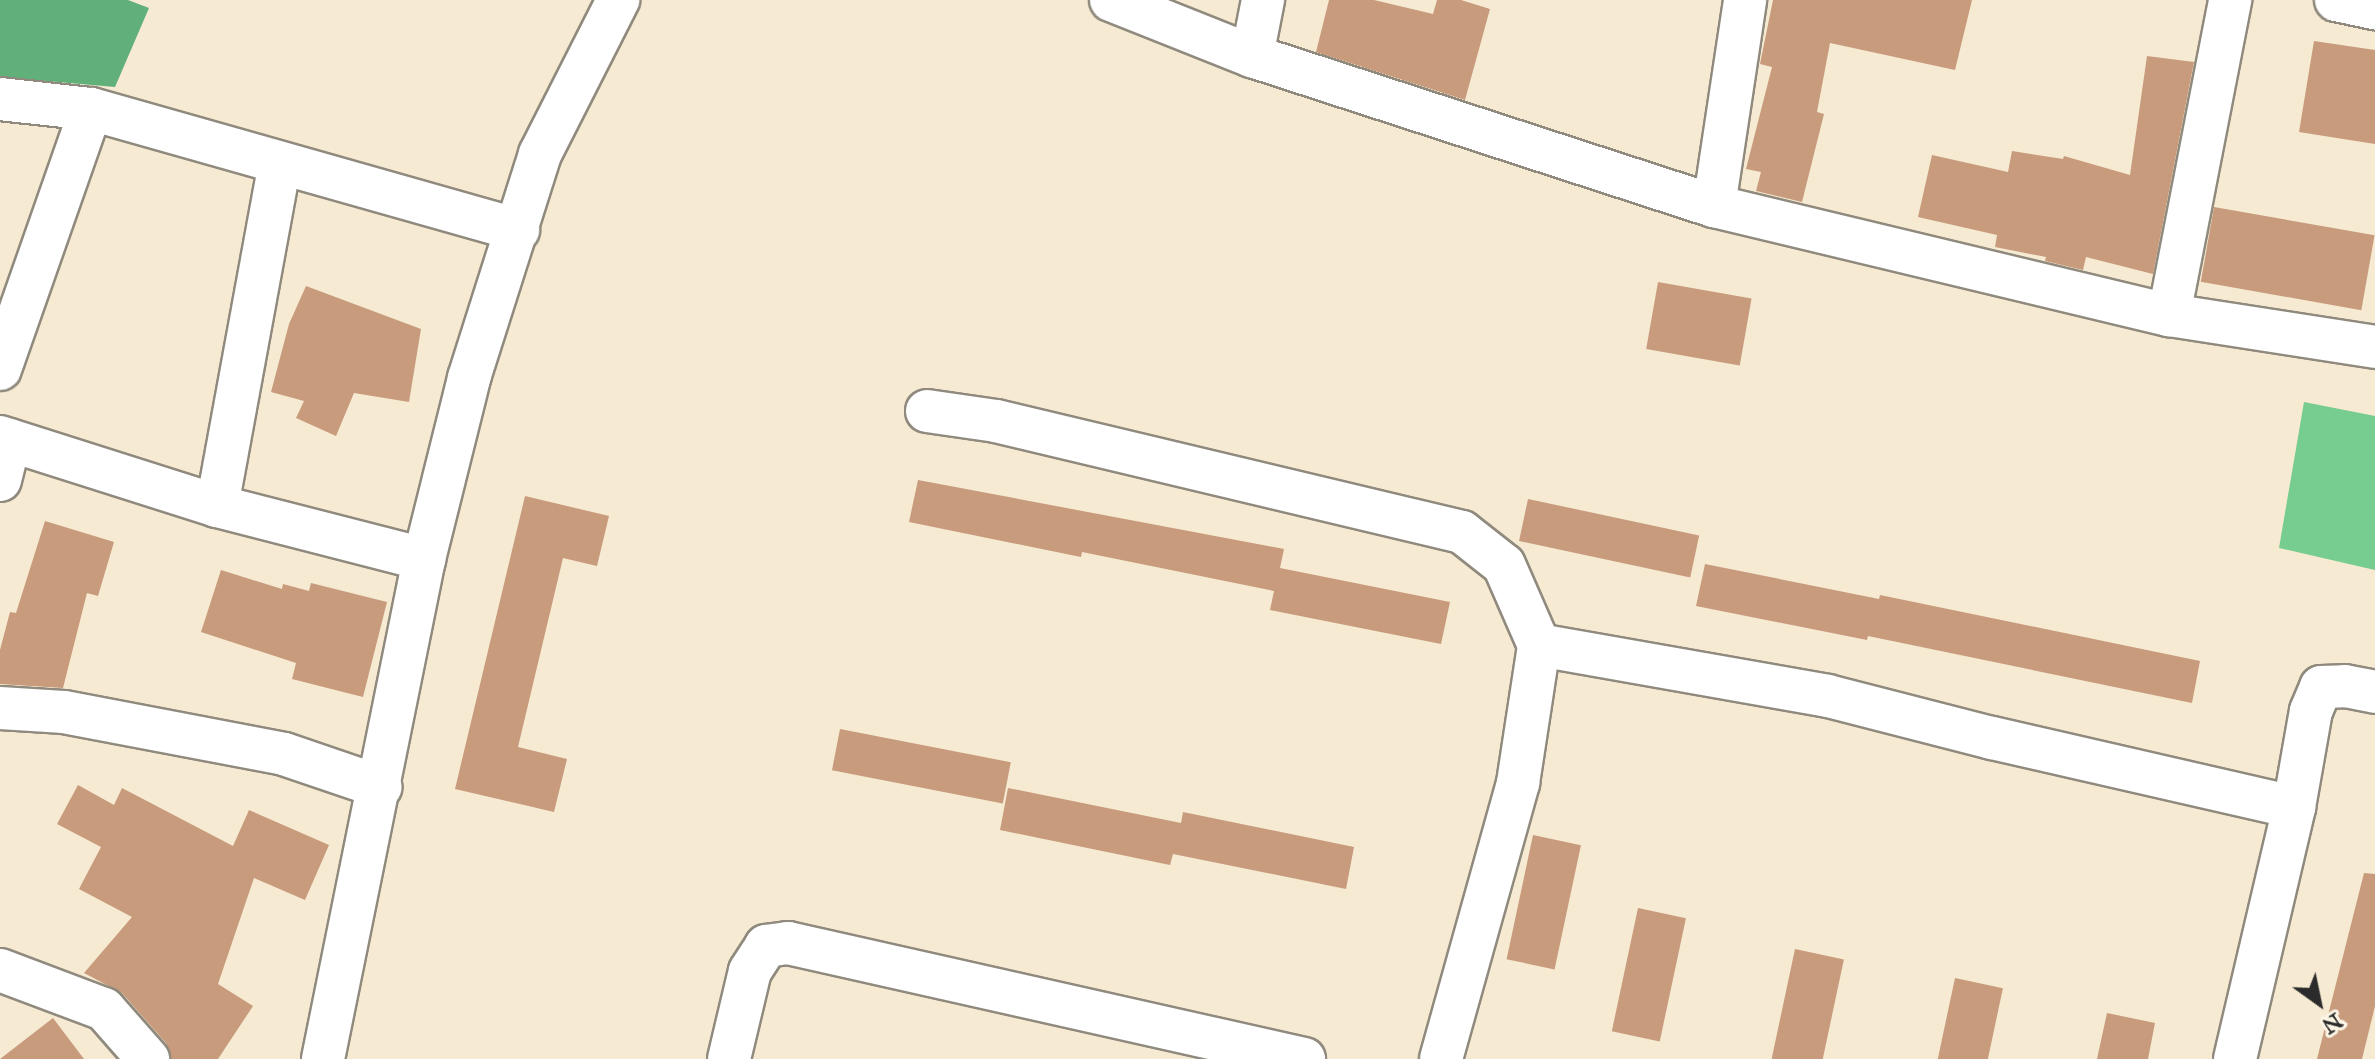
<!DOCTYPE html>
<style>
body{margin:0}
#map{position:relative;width:2375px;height:1059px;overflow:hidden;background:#f6ead2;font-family:"IM FELL Great Primer",serif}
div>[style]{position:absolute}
.green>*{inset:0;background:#77cc8f}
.forest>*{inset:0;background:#61b07a}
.building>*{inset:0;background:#c79b7c;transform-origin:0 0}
.roads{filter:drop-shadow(2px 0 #908a7e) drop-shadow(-2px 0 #908a7e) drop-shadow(0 2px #908a7e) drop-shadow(0 -2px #908a7e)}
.minor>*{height:42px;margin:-21px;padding:0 21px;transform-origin:21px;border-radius:21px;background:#fff}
span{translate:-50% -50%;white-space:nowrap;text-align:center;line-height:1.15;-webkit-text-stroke:6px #fcf5e5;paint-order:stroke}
.north{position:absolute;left:2279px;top:963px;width:80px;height:80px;-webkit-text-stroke:6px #fcf5e5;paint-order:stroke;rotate:147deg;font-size:22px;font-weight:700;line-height:32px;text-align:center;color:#2b2b2b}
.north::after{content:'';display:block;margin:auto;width:28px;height:36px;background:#2b2b2b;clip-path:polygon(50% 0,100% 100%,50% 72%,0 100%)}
</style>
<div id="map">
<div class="green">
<i style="clip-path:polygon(2304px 402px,2375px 416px,2375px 570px,2279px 548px)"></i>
</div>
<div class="forest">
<i style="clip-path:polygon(0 0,128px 0,149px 8px,115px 87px,0 77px)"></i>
</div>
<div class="building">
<i style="clip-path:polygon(1329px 0,1374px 0,1433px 14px,1437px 0,1461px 0,1490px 9px,1465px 100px,1316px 52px)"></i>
<i style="clip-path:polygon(1773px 0,1972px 0,1955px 70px,1830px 43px,1817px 112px,1824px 114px,1802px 202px,1756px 191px,1761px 172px,1746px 169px,1772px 67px,1760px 64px)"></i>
<i style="clip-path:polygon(2314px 41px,2375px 50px,2375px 144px,2299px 132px)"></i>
<i style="clip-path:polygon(2147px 56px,2194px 62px,2153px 274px,2086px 257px,2083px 270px,2045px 261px,2046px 257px,1995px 247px,1997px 235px,1918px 217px,1932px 155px,2008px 172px,2012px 151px,2063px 159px,2064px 156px,2130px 175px)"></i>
<i style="left:2214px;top:207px;width:163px;height:76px;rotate:10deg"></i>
<i style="left:1658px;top:282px;width:95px;height:68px;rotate:10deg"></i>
<i style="clip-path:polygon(306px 286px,421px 329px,409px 402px,354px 393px,336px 436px,296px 418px,304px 401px,271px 392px,289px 324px)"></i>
<i style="clip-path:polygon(918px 480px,1284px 549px,1280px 568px,1450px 602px,1441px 644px,1270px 610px,1274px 591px,1082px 552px,1081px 557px,909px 522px)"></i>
<i style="clip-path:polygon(525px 496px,609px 516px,597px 566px,563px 558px,518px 747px,567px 759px,554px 812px,455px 789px)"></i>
<i style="left:1528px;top:499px;width:175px;height:43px;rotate:12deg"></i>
<i style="clip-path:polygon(45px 521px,114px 542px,98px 596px,87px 593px,63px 688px,0 684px,0 650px,10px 612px,16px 613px)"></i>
<i style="clip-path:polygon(1705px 564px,1879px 599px,1880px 595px,2200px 661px,2192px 703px,1868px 636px,1867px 640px,1696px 606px)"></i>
<i style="clip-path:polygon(221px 570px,282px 589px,283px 584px,309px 591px,311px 583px,387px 602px,363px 697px,292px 679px,296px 663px,201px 632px)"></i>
<i style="left:840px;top:729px;width:174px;height:42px;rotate:11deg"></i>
<i style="clip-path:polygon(78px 785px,114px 805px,122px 788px,233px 846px,249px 810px,329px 845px,305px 900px,254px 878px,218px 984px,253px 1006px,218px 1059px,171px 1059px,166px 1043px,122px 993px,84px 973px,132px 917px,79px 889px,101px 847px,57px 824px)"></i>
<i style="clip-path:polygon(1008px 788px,1181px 823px,1183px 812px,1354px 847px,1346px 889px,1173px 854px,1170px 865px,1000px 830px)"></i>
<i style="left:1533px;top:835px;width:49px;height:127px;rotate:12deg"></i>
<i style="clip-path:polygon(2364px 873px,2375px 874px,2375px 1006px,2362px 1059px,2317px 1059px)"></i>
<i style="left:1638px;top:908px;width:49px;height:126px;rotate:12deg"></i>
<i style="left:1795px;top:949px;width:50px;height:112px;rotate:12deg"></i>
<i style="left:1955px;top:978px;width:49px;height:83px;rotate:12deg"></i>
<i style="clip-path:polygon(2107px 1013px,2155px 1023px,2148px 1059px,2097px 1059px)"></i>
<i style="clip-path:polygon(53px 1018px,84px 1059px,0 1059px)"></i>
</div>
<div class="roads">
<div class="minor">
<i style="left:1111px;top:0;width:152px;rotate:21.7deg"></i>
<i style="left:1252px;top:56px;width:486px;rotate:18deg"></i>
<i style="left:1714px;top:206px;width:468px;rotate:13.5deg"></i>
<i style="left:2169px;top:315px;width:208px;rotate:8.8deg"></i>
<i style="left:2336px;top:0;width:40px;rotate:12deg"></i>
<i style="left:1252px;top:56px;width:57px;rotate:-78.9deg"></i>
<i style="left:0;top:99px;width:92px;rotate:6.3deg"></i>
<i style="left:91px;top:109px;width:444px;rotate:15.8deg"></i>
<i style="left:1714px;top:206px;width:208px;rotate:-81.4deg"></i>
<i style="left:2169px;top:315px;width:321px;rotate:-79deg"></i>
<i style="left:0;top:369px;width:275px;rotate:-70.7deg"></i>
<i style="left:927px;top:411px;width:70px;rotate:8.2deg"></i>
<i style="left:996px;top:421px;width:479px;rotate:13.4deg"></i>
<i style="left:1462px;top:532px;width:53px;rotate:38.2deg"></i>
<i style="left:1504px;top:565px;width:87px;rotate:66.4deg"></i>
<i style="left:0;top:437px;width:228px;rotate:17.6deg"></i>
<i style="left:217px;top:506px;width:214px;rotate:14.4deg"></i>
<i style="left:0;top:480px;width:41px;rotate:-76deg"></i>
<i style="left:217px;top:506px;width:348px;rotate:-79.6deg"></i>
<i style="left:0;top:708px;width:64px;rotate:3.6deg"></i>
<i style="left:64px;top:712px;width:224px;rotate:10.8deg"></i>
<i style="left:284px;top:754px;width:102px;rotate:18.8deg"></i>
<i style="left:0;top:970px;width:111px;rotate:20.6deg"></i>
<i style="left:104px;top:1009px;width:67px;rotate:48.7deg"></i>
<i style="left:323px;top:1059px;width:510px;rotate:-78.58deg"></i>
<i style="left:424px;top:559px;width:187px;rotate:-76deg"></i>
<i style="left:469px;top:378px;width:235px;rotate:-72.4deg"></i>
<i style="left:540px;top:154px;width:173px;rotate:-63.1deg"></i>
<i style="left:729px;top:1059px;width:90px;rotate:-76.6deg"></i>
<i style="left:750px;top:971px;width:30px;rotate:-57deg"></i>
<i style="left:766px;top:946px;width:22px;rotate:-8deg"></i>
<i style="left:788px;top:943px;width:529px;rotate:12.67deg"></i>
<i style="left:1441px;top:1059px;width:287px;rotate:-74.4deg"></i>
<i style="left:1518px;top:783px;width:140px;rotate:-81.3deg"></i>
<i style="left:1539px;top:645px;width:293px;rotate:10deg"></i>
<i style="left:1828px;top:696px;width:169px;rotate:14.4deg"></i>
<i style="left:1992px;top:738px;width:310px;rotate:12.9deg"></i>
<i style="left:2235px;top:1059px;width:259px;rotate:-76.8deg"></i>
<i style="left:2294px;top:807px;width:97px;rotate:-80deg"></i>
<i style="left:2311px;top:711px;width:26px;rotate:-67deg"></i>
<i style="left:2321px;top:687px;width:24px;rotate:-2deg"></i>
<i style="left:2345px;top:686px;width:31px;rotate:11deg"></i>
</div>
</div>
<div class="north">N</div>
</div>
